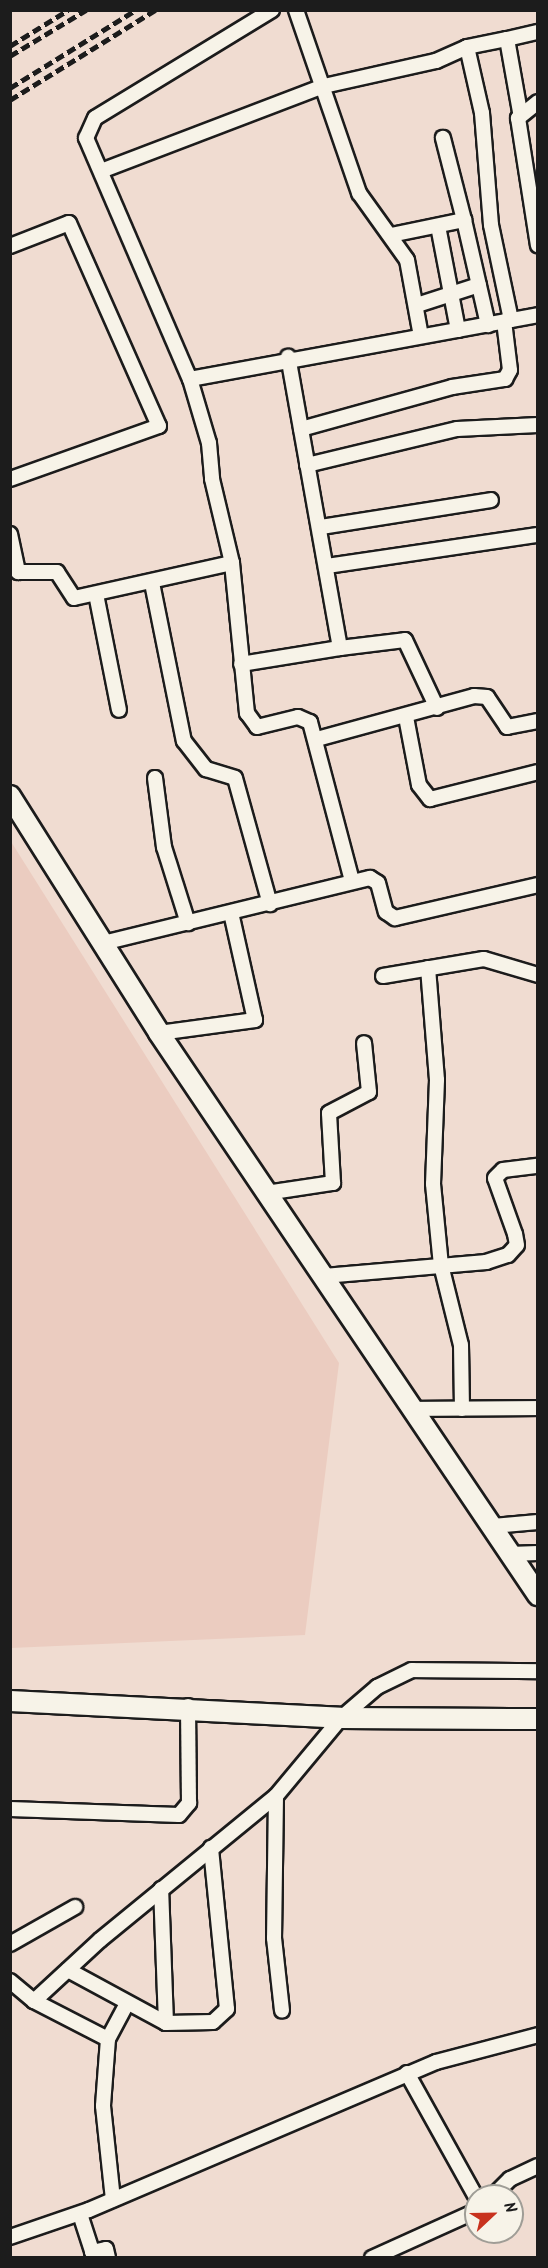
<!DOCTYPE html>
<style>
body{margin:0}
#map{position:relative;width:548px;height:2268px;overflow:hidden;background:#f0dcd1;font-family:Kalam,sans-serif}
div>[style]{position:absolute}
.built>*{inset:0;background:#ebccc0}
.roads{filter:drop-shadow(2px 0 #1c1c1c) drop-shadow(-2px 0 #1c1c1c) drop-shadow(0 2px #1c1c1c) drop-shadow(0 -2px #1c1c1c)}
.street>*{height:14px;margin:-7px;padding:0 7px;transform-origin:7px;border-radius:7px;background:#f7f3e8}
.secondary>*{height:20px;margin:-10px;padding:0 10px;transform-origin:10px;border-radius:10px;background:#f7f3e8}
.rail>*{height:4.5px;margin-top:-2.25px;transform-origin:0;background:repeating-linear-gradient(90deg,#1c1c1c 0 9px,transparent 0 13.5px)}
span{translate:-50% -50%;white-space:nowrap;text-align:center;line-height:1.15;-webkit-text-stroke:6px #f7f3e8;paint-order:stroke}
.frame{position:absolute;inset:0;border:12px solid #1c1c1c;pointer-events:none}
.north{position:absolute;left:464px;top:2184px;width:60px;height:60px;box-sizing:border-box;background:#f7f3e8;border:2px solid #9f9d96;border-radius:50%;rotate:68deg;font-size:16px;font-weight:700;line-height:24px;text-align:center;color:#1c1c1c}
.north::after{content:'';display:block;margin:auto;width:21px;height:27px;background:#c8321e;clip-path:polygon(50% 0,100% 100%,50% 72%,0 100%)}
</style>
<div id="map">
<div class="built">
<i style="clip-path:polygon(10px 840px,339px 1363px,305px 1635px,11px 1648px)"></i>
</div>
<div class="roads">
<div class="street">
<i style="left:272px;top:10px;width:207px;rotate:148.6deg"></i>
<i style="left:95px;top:118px;width:22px;rotate:114deg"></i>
<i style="left:86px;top:138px;width:262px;rotate:66.7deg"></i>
<i style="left:190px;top:379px;width:67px;rotate:73.5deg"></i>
<i style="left:209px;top:443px;width:36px;rotate:85deg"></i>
<i style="left:212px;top:479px;width:86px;rotate:76.6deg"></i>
<i style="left:232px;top:563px;width:151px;rotate:84.3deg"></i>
<i style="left:247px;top:713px;width:17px;rotate:54deg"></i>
<i style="left:257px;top:727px;width:42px;rotate:-13.7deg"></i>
<i style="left:298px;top:717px;width:13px;rotate:23deg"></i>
<i style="left:310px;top:722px;width:164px;rotate:75.2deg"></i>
<i style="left:296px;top:10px;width:194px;rotate:71deg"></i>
<i style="left:359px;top:193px;width:82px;rotate:54.4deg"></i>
<i style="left:407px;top:260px;width:77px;rotate:79.6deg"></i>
<i style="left:507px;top:39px;width:32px;rotate:-13deg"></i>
<i style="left:467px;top:47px;width:41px;rotate:-11.3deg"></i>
<i style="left:507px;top:39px;width:74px;rotate:79.9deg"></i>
<i style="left:538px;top:102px;width:26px;rotate:141deg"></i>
<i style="left:518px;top:118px;width:129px;rotate:81.1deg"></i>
<i style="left:101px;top:171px;width:239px;rotate:-20.9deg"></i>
<i style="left:324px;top:86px;width:115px;rotate:-12.6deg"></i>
<i style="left:436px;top:61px;width:34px;rotate:-24deg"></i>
<i style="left:467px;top:47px;width:68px;rotate:77.2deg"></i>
<i style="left:482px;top:113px;width:112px;rotate:85.4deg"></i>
<i style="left:491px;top:225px;width:97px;rotate:78.1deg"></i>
<i style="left:464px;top:220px;width:108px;rotate:77.1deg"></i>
<i style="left:438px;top:226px;width:106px;rotate:79.1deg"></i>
<i style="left:391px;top:235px;width:75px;rotate:-11.6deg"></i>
<i style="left:464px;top:220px;width:85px;rotate:-104.4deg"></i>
<i style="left:10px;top:246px;width:63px;rotate:-21.3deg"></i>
<i style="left:69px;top:223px;width:222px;rotate:66.1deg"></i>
<i style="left:159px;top:426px;width:158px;rotate:160.4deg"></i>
<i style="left:417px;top:305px;width:65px;rotate:-17.9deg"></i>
<i style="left:190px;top:379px;width:354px;rotate:-10.4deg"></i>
<i style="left:301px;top:429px;width:157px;rotate:-15.5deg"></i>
<i style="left:452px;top:387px;width:54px;rotate:-8.6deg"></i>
<i style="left:505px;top:379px;width:10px;rotate:-61deg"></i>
<i style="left:510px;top:370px;width:49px;rotate:-97deg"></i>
<i style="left:307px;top:465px;width:154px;rotate:-13.5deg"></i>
<i style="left:457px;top:429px;width:81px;rotate:-2.8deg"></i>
<i style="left:321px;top:527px;width:172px;rotate:-9deg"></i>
<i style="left:10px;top:534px;width:39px;rotate:78deg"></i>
<i style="left:18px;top:572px;width:39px"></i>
<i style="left:57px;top:572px;width:31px;rotate:57deg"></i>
<i style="left:74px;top:598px;width:162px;rotate:-12.5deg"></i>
<i style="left:327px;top:566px;width:213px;rotate:-8.4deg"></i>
<i style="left:152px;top:583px;width:161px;rotate:78.6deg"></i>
<i style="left:184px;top:741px;width:36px;rotate:52deg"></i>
<i style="left:206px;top:769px;width:30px;rotate:17deg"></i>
<i style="left:235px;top:778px;width:131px;rotate:74.5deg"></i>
<i style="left:96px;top:594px;width:118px;rotate:78.8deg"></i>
<i style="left:340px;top:648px;width:65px;rotate:-7deg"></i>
<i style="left:405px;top:640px;width:75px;rotate:64.8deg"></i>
<i style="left:241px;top:664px;width:100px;rotate:-9.2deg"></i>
<i style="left:340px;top:648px;width:296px;rotate:-100.1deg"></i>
<i style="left:406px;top:717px;width:69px;rotate:79.2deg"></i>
<i style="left:419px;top:785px;width:18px;rotate:52deg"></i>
<i style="left:430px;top:799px;width:111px;rotate:-14deg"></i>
<i style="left:317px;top:739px;width:163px;rotate:-15.3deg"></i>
<i style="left:474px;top:696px;width:13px;rotate:4deg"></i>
<i style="left:487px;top:697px;width:36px;rotate:56deg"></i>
<i style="left:507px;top:727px;width:32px;rotate:-11deg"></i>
<i style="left:155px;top:778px;width:70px;rotate:82.6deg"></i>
<i style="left:164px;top:847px;width:80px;rotate:72.5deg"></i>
<i style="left:103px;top:943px;width:275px;rotate:-13.7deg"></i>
<i style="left:370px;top:878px;width:9px;rotate:32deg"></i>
<i style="left:378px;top:883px;width:30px;rotate:75deg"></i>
<i style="left:386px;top:912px;width:11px;rotate:34deg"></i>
<i style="left:395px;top:918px;width:147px;rotate:-13deg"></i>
<i style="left:428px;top:968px;width:112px;rotate:85.4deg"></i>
<i style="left:437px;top:1080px;width:104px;rotate:92.2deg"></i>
<i style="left:433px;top:1184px;width:81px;rotate:84.4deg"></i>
<i style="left:441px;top:1265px;width:82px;rotate:76deg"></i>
<i style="left:461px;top:1345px;width:64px;rotate:89.1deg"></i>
<i style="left:383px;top:976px;width:102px;rotate:-9.6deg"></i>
<i style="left:484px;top:959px;width:56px;rotate:16.5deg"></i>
<i style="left:159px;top:1033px;width:97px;rotate:-7.7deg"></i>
<i style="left:255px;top:1020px;width:110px;rotate:-102.6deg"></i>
<i style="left:266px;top:1193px;width:68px;rotate:-8.5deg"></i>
<i style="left:333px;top:1183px;width:70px;rotate:-93.3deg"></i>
<i style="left:329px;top:1113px;width:45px;rotate:-27.7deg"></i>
<i style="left:369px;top:1092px;width:49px;rotate:-95.8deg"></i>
<i style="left:324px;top:1276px;width:163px;rotate:-4.9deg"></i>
<i style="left:486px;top:1262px;width:23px;rotate:-18deg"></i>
<i style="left:508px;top:1255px;width:13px;rotate:-48deg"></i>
<i style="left:517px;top:1245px;width:11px;rotate:-100deg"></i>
<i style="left:515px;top:1234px;width:59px;rotate:-109.7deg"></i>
<i style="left:495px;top:1178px;width:11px;rotate:-45deg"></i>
<i style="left:503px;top:1170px;width:35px;rotate:-7deg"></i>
<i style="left:410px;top:1409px;width:128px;rotate:-0.4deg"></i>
<i style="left:493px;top:1526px;width:45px;rotate:-5.1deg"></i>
<i style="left:510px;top:1554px;width:28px;rotate:-2deg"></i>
<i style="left:276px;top:1796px;width:142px;rotate:90.8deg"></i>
<i style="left:274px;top:1938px;width:73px;rotate:83.7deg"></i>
<i style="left:10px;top:1809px;width:169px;rotate:2deg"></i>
<i style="left:179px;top:1815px;width:16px;rotate:-50deg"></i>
<i style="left:189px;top:1803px;width:97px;rotate:-90.6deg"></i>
<i style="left:10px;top:1944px;width:75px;rotate:-29.6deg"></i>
<i style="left:68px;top:1970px;width:111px;rotate:28.4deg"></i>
<i style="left:166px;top:2023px;width:134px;rotate:-92.1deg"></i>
<i style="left:10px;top:1981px;width:31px;rotate:40deg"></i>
<i style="left:34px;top:2001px;width:83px;rotate:27.2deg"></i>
<i style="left:108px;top:2039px;width:67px;rotate:94.3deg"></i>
<i style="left:103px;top:2106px;width:94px;rotate:83.9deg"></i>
<i style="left:34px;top:2001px;width:90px;rotate:-42.7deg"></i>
<i style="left:100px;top:1940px;width:227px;rotate:-39.3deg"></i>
<i style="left:276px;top:1796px;width:102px;rotate:-50.2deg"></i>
<i style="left:341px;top:1718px;width:48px;rotate:-40.7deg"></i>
<i style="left:377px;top:1687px;width:39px;rotate:-26deg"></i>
<i style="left:412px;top:1670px;width:126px;rotate:0.5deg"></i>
<i style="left:166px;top:2023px;width:47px;rotate:-1.2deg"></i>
<i style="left:213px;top:2022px;width:19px;rotate:-43deg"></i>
<i style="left:227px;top:2009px;width:162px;rotate:-95.7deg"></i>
<i style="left:108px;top:2039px;width:40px;rotate:-62deg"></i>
<i style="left:407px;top:2073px;width:142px;rotate:60.9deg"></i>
<i style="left:493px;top:2196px;width:24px;rotate:-45deg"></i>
<i style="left:510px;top:2179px;width:31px;rotate:-25deg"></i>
<i style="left:80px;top:2214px;width:40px;rotate:72deg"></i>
<i style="left:92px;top:2252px;width:14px;rotate:-12deg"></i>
<i style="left:106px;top:2249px;width:9px;rotate:77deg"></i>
<i style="left:10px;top:2237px;width:83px;rotate:-18.9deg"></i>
<i style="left:89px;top:2210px;width:377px;rotate:-23.1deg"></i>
<i style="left:436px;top:2062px;width:106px;rotate:-14.8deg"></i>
<i style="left:372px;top:2258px;width:114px;rotate:-24.3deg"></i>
</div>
<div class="secondary">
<i style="left:10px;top:796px;width:280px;rotate:57.8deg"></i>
<i style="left:159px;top:1033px;width:678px;rotate:56.01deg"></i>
<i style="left:10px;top:1701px;width:331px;rotate:2.9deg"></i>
<i style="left:341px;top:1718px;width:197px;rotate:0.3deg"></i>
</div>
</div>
<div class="rail">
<i style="left:10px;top:46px;width:68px;rotate:-31.8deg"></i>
<i style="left:10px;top:56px;width:89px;rotate:-31.2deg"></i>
<i style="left:10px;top:88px;width:148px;rotate:-31.8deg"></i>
<i style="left:10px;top:100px;width:171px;rotate:-31.8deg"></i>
</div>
<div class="frame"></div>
<div class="north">N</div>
</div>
